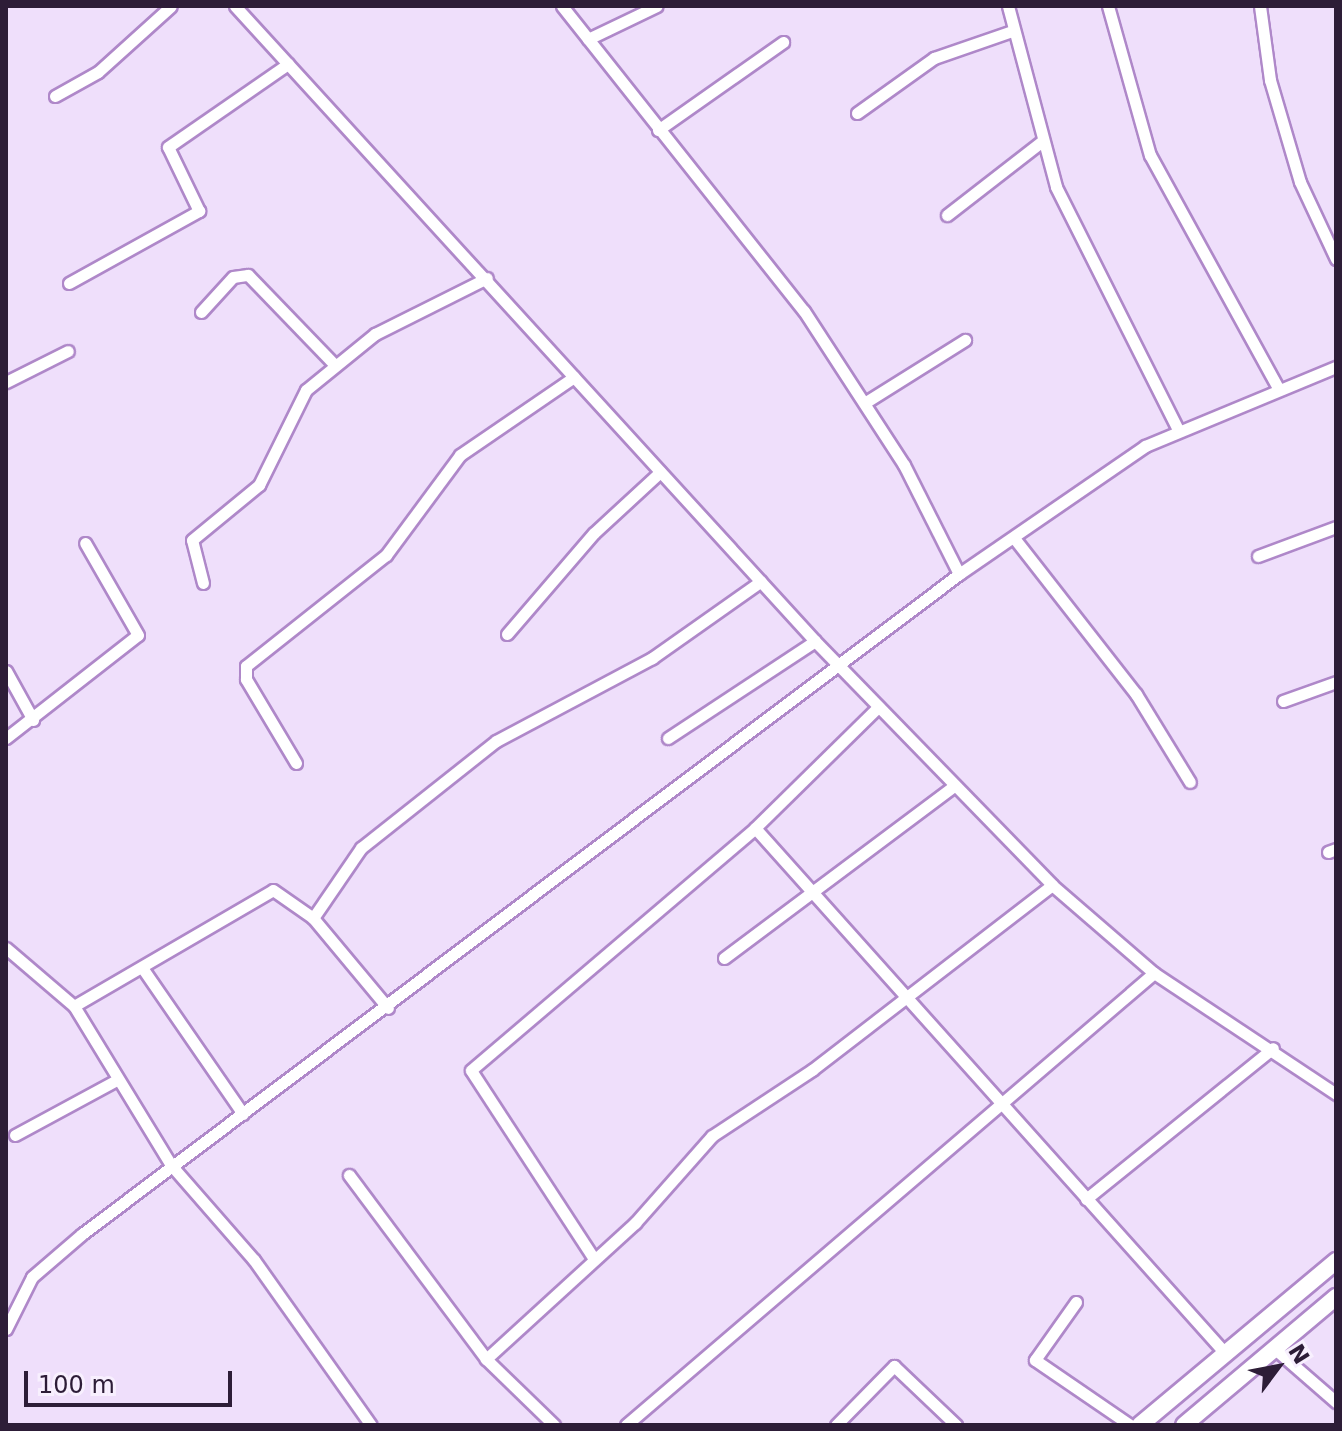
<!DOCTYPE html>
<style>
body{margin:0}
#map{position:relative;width:1342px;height:1431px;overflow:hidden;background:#efdffb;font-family:"DejaVu Sans",sans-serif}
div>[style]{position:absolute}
.roads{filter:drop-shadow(2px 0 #af88c9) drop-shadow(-2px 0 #af88c9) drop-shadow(0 2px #af88c9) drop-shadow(0 -2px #af88c9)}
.minor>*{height:11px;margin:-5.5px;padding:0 5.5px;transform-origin:5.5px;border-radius:5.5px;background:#fff}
.secondary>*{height:16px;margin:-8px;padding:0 8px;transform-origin:8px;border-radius:8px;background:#fff}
span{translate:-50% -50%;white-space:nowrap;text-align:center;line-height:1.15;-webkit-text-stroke:8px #f8f0fe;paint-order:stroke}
.frame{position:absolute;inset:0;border:8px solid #2d1d37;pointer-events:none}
.north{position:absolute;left:1238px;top:1327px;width:80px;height:80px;-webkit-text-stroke:6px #f8f0fe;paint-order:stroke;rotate:58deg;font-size:22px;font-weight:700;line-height:32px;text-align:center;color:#2d1d37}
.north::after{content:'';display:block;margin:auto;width:28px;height:36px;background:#2d1d37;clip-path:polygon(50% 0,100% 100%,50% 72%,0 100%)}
.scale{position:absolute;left:24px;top:1371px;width:208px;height:36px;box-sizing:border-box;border:4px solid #2d1d37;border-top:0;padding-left:10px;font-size:24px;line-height:28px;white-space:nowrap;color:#2d1d37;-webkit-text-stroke:6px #f8f0fe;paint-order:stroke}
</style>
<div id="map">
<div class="roads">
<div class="minor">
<i style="left:235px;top:6px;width:860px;rotate:47.59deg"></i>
<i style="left:815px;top:641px;width:340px;rotate:45.8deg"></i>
<i style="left:1052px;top:885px;width:135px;rotate:40.8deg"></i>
<i style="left:1154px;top:973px;width:219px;rotate:33.6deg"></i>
<i style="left:562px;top:6px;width:389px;rotate:51.6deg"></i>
<i style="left:804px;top:311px;width:184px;rotate:57deg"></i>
<i style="left:904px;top:465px;width:122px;rotate:63.2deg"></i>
<i style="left:1008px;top:6px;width:187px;rotate:75.1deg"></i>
<i style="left:1056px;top:187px;width:272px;rotate:63.3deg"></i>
<i style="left:1108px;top:6px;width:155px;rotate:74.3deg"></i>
<i style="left:1150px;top:155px;width:264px;rotate:61.2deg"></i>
<i style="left:1260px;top:6px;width:75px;rotate:82.3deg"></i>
<i style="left:1270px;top:80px;width:106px;rotate:73.6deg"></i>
<i style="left:1300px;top:182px;width:85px;rotate:64.9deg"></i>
<i style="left:588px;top:39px;width:76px;rotate:-25.6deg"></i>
<i style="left:55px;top:96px;width:49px;rotate:-29.2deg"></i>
<i style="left:98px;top:72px;width:98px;rotate:-42.1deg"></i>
<i style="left:857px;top:113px;width:95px;rotate:-35.5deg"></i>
<i style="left:934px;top:58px;width:83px;rotate:-19.1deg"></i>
<i style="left:658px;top:130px;width:153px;rotate:-35.1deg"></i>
<i style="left:947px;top:215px;width:119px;rotate:-37.8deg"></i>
<i style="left:69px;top:283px;width:149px;rotate:-29deg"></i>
<i style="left:199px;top:211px;width:71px;rotate:-115.8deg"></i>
<i style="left:168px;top:147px;width:146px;rotate:-34.7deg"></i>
<i style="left:201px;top:312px;width:47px;rotate:-47.6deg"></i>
<i style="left:233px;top:277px;width:15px;rotate:-8deg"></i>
<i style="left:248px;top:275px;width:122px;rotate:46deg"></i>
<i style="left:6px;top:382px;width:69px;rotate:-26.6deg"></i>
<i style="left:866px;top:402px;width:117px;rotate:-32.1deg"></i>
<i style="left:1014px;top:538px;width:198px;rotate:52deg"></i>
<i style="left:1136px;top:694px;width:103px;rotate:58.5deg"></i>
<i style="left:1258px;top:556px;width:83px;rotate:-20.4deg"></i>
<i style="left:203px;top:583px;width:44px;rotate:-104.3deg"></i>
<i style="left:192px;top:540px;width:87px;rotate:-39.4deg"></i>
<i style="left:259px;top:485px;width:106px;rotate:-63.7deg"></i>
<i style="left:306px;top:390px;width:89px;rotate:-39.1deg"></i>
<i style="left:375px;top:334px;width:125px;rotate:-26.6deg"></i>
<i style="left:507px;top:634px;width:133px;rotate:-49.3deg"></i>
<i style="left:594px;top:533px;width:90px;rotate:-42.7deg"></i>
<i style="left:6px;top:671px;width:56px;rotate:61.1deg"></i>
<i style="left:1283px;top:701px;width:56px;rotate:-19.7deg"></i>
<i style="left:6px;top:738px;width:167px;rotate:-38deg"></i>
<i style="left:138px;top:635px;width:106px;rotate:-119.9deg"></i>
<i style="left:668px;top:738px;width:176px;rotate:-33.4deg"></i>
<i style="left:296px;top:763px;width:98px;rotate:-120.8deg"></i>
<i style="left:246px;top:679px;width:13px;rotate:-90deg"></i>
<i style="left:246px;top:666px;width:179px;rotate:-38.4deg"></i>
<i style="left:386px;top:555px;width:124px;rotate:-53.5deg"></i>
<i style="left:460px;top:455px;width:138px;rotate:-34.4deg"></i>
<i style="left:755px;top:828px;width:705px;rotate:48.16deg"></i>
<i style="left:1328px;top:852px;width:9px;rotate:-21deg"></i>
<i style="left:313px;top:918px;width:85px;rotate:-55.6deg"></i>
<i style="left:361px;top:848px;width:172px;rotate:-38.4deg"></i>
<i style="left:496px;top:741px;width:177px;rotate:-28deg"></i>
<i style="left:652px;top:658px;width:133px;rotate:-35.2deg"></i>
<i style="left:6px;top:948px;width:89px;rotate:40.5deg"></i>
<i style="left:74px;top:1006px;width:186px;rotate:58.6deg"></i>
<i style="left:171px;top:1165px;width:126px;rotate:48.9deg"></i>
<i style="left:254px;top:1260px;width:202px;rotate:54.7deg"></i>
<i style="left:724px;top:958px;width:287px;rotate:-36.8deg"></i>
<i style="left:143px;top:969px;width:176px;rotate:55.4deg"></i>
<i style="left:74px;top:1006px;width:230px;rotate:-30.2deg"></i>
<i style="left:273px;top:890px;width:49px;rotate:35deg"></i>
<i style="left:313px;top:918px;width:117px;rotate:50.2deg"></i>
<i style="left:15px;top:1135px;width:114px;rotate:-28.4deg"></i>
<i style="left:349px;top:1175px;width:229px;rotate:53.3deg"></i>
<i style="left:486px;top:1359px;width:95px;rotate:44.1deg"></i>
<i style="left:1086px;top:1199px;width:240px;rotate:-38.9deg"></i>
<i style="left:594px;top:1259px;width:225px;rotate:-123.1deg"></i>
<i style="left:471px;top:1070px;width:373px;rotate:-40.4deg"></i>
<i style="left:755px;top:828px;width:173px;rotate:-44.5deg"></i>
<i style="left:1076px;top:1302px;width:71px;rotate:125.3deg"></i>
<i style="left:1035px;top:1360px;width:115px;rotate:34.4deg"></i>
<i style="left:6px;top:1329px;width:58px;rotate:-63.4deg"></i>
<i style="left:32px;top:1277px;width:66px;rotate:-40.7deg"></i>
<i style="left:82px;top:1234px;width:1098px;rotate:-36.96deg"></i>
<i style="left:959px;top:574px;width:226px;rotate:-34.5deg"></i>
<i style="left:1145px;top:446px;width:207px;rotate:-22.5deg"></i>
<i style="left:1275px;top:1349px;width:81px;rotate:41deg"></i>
<i style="left:486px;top:1359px;width:202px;rotate:-42.4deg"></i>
<i style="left:635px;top:1223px;width:116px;rotate:-48.5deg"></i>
<i style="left:712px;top:1136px;width:120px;rotate:-33.4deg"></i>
<i style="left:812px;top:1070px;width:303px;rotate:-37.6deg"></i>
<i style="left:626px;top:1425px;width:695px;rotate:-40.57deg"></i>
<i style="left:836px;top:1425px;width:83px;rotate:-45.5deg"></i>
<i style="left:894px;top:1366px;width:86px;rotate:43.6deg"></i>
</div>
<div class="secondary">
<i style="left:1140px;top:1425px;width:256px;rotate:-39.9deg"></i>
<i style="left:1184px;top:1425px;width:199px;rotate:-40.1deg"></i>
</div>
</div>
<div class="frame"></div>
<div class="north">N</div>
<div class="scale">100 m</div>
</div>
